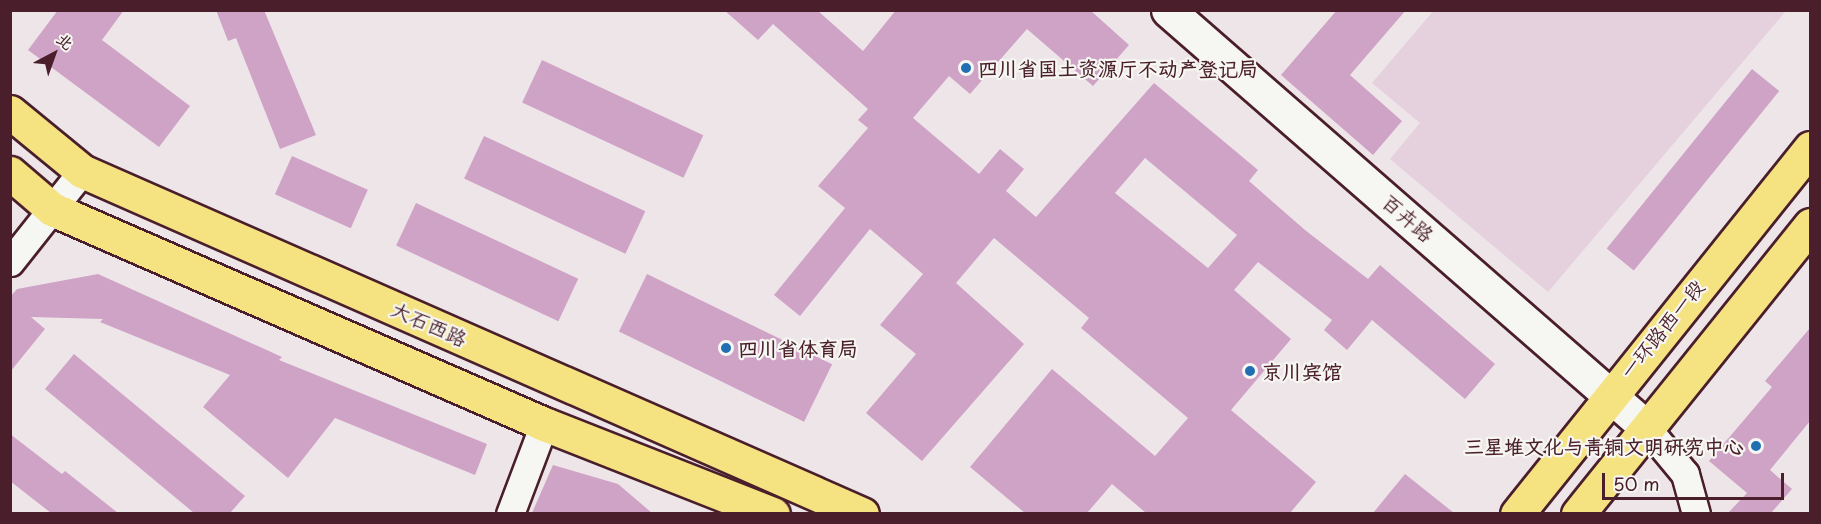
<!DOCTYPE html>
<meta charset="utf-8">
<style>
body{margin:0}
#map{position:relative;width:1821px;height:524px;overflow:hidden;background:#eee5e9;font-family:"Playpen Sans","LXGW WenKai TC",sans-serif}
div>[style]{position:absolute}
.built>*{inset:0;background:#e5d1de}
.building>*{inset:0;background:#cfa3c6;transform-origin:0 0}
.roads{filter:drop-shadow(2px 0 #4a1f2b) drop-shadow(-2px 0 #4a1f2b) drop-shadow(0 2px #4a1f2b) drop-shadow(0 -2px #4a1f2b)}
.street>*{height:27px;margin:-13.5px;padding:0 13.5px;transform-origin:13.5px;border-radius:13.5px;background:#f6f6f2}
.secondary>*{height:33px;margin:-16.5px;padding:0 16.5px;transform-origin:16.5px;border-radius:16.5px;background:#f6f6f2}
.primary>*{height:33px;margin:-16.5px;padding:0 16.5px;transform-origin:16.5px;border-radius:16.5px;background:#f5e382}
.dots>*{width:16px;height:16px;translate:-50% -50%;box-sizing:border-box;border:3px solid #f6f6f2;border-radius:50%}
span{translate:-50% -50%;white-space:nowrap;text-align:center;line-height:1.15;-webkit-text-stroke:4.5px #f6f6f2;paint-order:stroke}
.poi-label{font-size:20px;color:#4a1f2b;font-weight:700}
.left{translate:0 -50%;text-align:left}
.right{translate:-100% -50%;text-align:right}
.street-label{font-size:20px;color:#4a1f2b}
.frame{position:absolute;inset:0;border:12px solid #4a1f2b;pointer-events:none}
.north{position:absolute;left:24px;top:24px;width:60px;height:60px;-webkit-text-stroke:4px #f6f6f2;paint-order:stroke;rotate:41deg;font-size:16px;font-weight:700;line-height:24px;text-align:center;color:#4a1f2b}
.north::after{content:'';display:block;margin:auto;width:21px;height:27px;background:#4a1f2b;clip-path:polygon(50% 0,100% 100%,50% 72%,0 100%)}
.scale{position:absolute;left:1602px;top:473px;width:182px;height:27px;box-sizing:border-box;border:3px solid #4a1f2b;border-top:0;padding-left:8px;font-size:18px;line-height:21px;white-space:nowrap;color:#4a1f2b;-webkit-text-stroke:4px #f6f6f2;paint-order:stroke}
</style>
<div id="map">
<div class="built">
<i style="clip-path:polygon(1434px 10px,1786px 10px,1786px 11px,1548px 292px,1390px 159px,1420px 123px,1372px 83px)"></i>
</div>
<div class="building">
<i style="clip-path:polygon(58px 10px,124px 10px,102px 40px,190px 106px,159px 147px,28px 50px)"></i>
<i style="clip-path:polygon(216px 10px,264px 10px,316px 135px,280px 149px,236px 38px,228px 41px)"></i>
<i style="clip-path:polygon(evenodd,724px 10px,817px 10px,863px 51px,896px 10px,1090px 10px,1129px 45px,1093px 86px,1027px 29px,970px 94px,949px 76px,913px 118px,979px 174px,1000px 149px,1024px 169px,1006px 191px,1036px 217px,1154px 83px,1258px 170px,1249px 181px,1305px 230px,1368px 279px,1380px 265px,1495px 364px,1465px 399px,1372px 320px,1347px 350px,1324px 330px,1332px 320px,1258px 262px,1234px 290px,1291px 339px,1231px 410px,1316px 482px,1290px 513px,1146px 513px,1112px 484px,1087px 513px,1025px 513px,970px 467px,1052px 369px,1155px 456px,1188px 418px,1081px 328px,1089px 318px,994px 238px,956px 283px,1024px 344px,922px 461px,866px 413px,916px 354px,880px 325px,923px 274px,870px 229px,800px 316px,774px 295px,845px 208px,818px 186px,868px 128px,858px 120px,868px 109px,773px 24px,758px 40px,724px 10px,1145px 158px,1237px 235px,1208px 268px,1115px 193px,1145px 158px)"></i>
<i style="clip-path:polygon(1337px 10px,1406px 10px,1350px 75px,1402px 121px,1373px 155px,1281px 75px)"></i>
<i style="left:542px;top:60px;width:178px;height:47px;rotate:25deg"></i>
<i style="left:1752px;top:69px;width:35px;height:231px;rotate:39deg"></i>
<i style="left:484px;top:136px;width:178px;height:47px;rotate:25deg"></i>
<i style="left:292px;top:156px;width:83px;height:42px;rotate:24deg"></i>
<i style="left:416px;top:203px;width:179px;height:47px;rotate:25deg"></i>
<i style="clip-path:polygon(98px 274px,282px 357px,279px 360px,487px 444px,475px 475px,335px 418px,288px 478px,203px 407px,230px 375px,100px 322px,103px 319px,31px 317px,45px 329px,10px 372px,10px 297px,17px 289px)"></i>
<i style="left:647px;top:274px;width:206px;height:64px;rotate:26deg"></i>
<i style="clip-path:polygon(1810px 328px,1810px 421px,1770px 470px,1792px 489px,1771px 513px,1728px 513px,1747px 493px,1709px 461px,1772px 387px,1765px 381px)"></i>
<i style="clip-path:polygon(74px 354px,245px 496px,230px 513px,194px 513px,45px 389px)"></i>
<i style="clip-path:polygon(10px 434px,62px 474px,65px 471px,118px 513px,51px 513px,10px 481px)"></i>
<i style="clip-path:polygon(553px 465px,618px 484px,652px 513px,532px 513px)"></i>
<i style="clip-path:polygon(1405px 474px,1454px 513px,1373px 513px)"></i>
</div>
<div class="roads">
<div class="street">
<i style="left:10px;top:262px;width:116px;rotate:-51.6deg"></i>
<i style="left:1646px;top:427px;width:61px;rotate:50.3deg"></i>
<i style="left:1685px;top:474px;width:41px;rotate:74.6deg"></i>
<i style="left:510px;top:514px;width:96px;rotate:-69.3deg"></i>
</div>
<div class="secondary">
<i style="left:1168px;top:10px;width:634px;rotate:41.1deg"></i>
</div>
<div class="primary">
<i style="left:10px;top:112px;width:93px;rotate:39.3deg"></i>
<i style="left:82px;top:171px;width:852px;rotate:23.74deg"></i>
<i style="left:10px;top:173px;width:55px;rotate:40.6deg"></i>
<i style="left:52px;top:209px;width:537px;rotate:23.6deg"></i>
<i style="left:544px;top:424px;width:246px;rotate:21.5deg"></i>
<i style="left:1517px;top:514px;width:469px;rotate:-51.3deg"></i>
<i style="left:1578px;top:514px;width:371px;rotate:-51.2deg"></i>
</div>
</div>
<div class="dots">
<i style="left:966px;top:68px;background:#1f6fb2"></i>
<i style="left:726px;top:348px;background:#1f6fb2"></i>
<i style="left:1250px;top:371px;background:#1f6fb2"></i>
<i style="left:1756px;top:446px;background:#1f6fb2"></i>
</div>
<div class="poi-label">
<span class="left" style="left:978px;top:68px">四川省国土资源厅不动产登记局</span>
<span class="left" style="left:738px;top:348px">四川省体育局</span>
<span class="left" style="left:1262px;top:371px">京川宾馆</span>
<span class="right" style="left:1744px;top:446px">三星堆文化与青铜文明研究中心</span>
</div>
<div class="street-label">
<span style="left:1408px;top:218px;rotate:41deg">百卉路</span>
<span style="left:429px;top:324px;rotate:24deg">大石西路</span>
<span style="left:1662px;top:329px;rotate:-51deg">一环路西一段</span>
</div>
<div class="frame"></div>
<div class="north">北</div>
<div class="scale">50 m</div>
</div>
